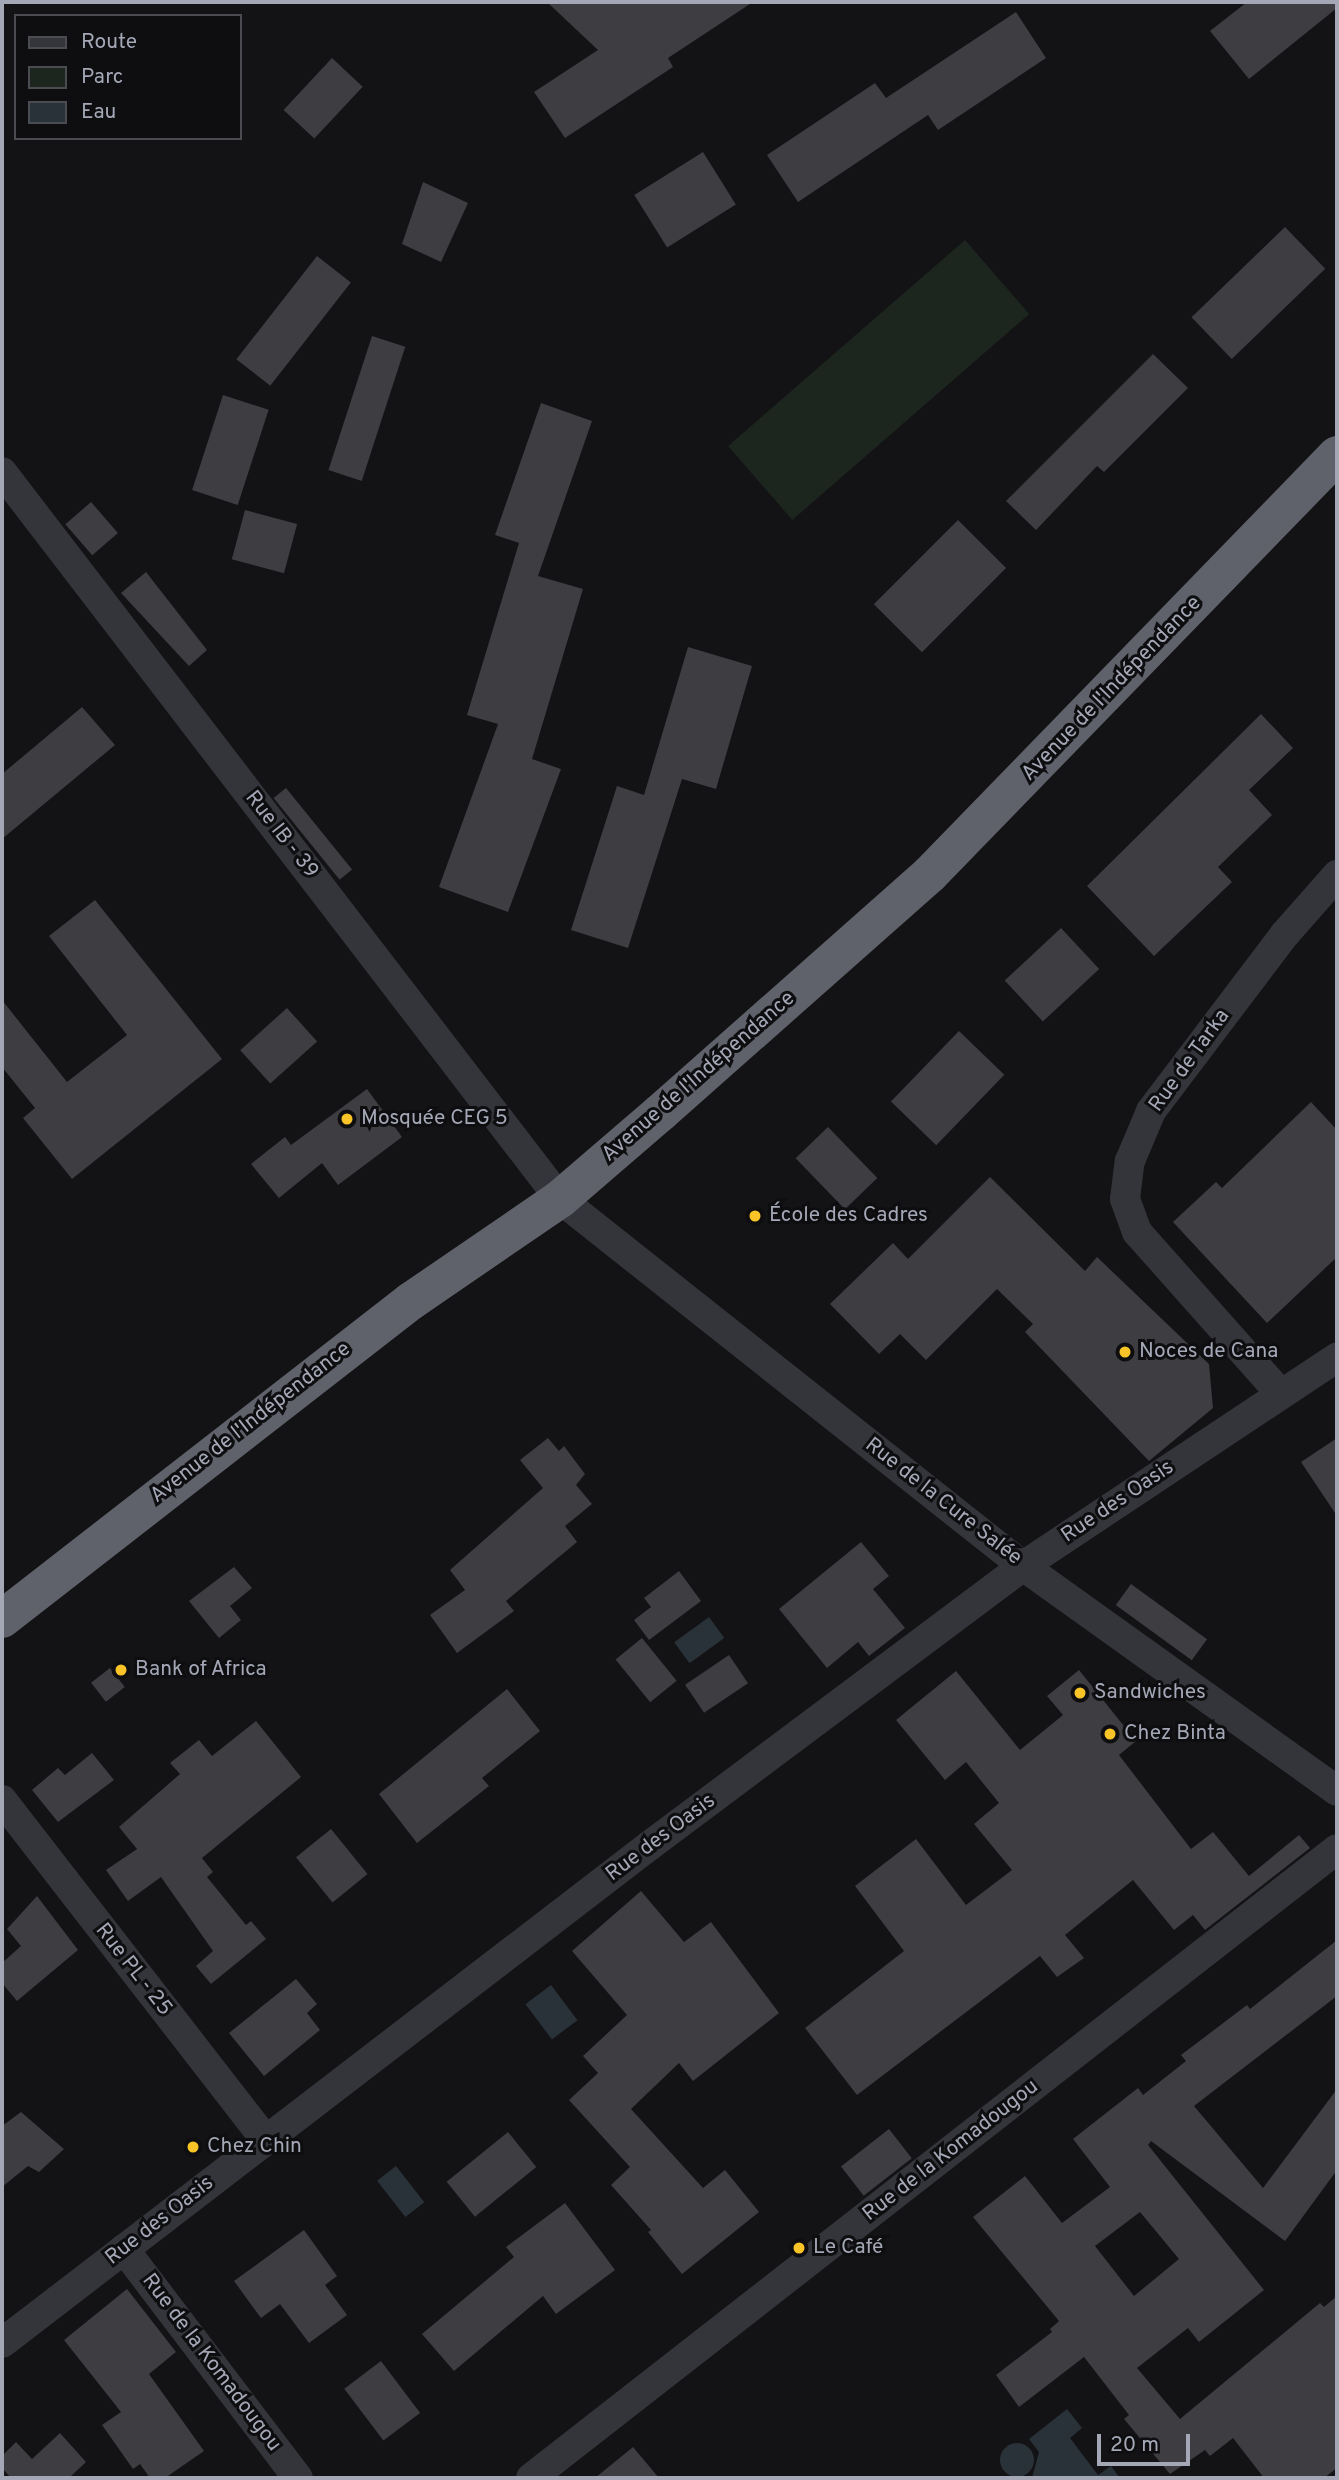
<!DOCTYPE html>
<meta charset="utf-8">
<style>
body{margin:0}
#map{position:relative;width:1339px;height:2480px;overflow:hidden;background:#131315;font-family:Overpass,sans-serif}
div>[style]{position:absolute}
.green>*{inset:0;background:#1d251f;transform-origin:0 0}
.water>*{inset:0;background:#293139;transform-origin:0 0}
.round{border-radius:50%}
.building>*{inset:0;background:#3d3d42;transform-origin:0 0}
.minor>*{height:30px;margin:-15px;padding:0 15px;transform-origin:15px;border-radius:15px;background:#34353a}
.highway>*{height:38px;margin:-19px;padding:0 19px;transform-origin:19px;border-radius:19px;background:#60626b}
.dots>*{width:19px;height:19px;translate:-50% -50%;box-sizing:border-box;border:4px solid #0e0e10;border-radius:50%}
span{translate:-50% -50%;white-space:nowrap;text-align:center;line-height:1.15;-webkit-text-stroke:6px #0e0e10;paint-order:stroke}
.street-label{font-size:21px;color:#a4a8b6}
.poi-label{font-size:21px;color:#a4a8b6}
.left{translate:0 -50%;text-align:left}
.frame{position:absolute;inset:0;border:4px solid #a4a8b6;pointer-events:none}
.legend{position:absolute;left:14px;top:14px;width:228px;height:126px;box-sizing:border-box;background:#0e0e10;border:2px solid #4a4c52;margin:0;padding:9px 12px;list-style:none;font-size:21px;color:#a4a8b6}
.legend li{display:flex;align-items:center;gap:14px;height:35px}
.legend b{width:35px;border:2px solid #4a4c52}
.scale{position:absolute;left:1097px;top:2434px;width:93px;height:32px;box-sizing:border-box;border:4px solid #a4a8b6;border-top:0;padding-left:9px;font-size:21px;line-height:24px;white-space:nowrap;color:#a4a8b6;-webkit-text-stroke:5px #0e0e10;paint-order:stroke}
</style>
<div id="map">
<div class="green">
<i style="left:965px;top:240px;width:98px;height:314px;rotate:49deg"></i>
</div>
<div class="water">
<i style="left:709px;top:1617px;width:26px;height:43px;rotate:54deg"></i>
<i style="left:551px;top:1985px;width:44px;height:32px;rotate:53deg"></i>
<i style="left:396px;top:2166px;width:46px;height:24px;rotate:52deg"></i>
<i style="clip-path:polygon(1067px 2409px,1082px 2428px,1070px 2438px,1098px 2475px,1111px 2466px,1120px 2478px,1032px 2478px,1039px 2452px,1029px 2439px)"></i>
<i class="round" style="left:1000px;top:2443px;width:34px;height:34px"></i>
</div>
<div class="building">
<i style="clip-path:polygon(547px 2px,753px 2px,668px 58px,673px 67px,565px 138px,534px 92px,598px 50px)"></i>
<i style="clip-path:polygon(1247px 2px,1337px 2px,1337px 8px,1249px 79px,1210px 31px)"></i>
<i style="clip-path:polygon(1016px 12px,1046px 58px,938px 130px,928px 115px,798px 202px,767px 155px,875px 83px,886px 98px)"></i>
<i style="left:332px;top:58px;width:42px;height:71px;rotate:43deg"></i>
<i style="left:703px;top:152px;width:62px;height:81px;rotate:58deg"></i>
<i style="clip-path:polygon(423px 182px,468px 203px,441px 262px,402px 244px)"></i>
<i style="left:1285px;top:227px;width:58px;height:130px;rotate:46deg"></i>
<i style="left:317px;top:256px;width:43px;height:131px;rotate:38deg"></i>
<i style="left:372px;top:336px;width:35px;height:141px;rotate:18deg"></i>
<i style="clip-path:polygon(1153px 354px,1188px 388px,1104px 472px,1097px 466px,1036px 530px,1006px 501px)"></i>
<i style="left:223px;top:395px;width:48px;height:100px;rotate:18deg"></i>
<i style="clip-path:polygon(541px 403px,592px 421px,538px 576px,583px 589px,532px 759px,561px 769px,508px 912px,439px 887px,498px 724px,467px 715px,519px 543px,495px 535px)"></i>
<i style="left:91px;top:502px;width:41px;height:34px;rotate:49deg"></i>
<i style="left:245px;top:510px;width:54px;height:51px;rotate:15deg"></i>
<i style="left:958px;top:520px;width:68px;height:119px;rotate:45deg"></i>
<i style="clip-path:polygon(146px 572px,207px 650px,189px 666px,121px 593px)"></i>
<i style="clip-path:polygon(688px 647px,752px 666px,716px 789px,682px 779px,628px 948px,571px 930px,617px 786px,644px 795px)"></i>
<i style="clip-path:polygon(82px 707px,115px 745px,2px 839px,2px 774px)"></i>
<i style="clip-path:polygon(1261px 714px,1293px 748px,1249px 790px,1272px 815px,1218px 867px,1232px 882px,1154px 956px,1087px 886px)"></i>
<i style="left:286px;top:788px;width:105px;height:16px;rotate:51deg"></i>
<i style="clip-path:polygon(95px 900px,222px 1059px,72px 1179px,23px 1118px,35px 1108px,2px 1067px,2px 1000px,67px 1082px,127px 1035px,49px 936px)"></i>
<i style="left:1061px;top:928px;width:56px;height:77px;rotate:47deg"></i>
<i style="left:287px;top:1008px;width:45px;height:63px;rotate:48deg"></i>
<i style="left:959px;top:1031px;width:63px;height:98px;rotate:44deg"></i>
<i style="clip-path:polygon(367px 1089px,402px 1137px,338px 1185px,322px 1163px,279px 1198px,251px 1164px,285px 1137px,291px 1145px)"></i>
<i style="clip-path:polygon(1311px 1102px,1337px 1130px,1337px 1257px,1267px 1323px,1173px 1222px,1216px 1182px,1222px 1188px)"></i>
<i style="left:828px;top:1127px;width:71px;height:45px;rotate:46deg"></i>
<i style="clip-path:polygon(990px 1177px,1085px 1271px,1097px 1257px,1209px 1364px,1213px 1408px,1149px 1461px,1025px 1332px,1033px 1324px,997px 1289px,926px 1360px,900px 1334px,879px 1354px,830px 1304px,893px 1243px,908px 1259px)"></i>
<i style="clip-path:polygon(548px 1438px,559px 1451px,564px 1446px,585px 1474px,576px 1485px,592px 1504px,565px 1526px,577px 1542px,506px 1601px,514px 1611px,457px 1653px,430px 1615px,465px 1590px,450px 1570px,543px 1488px,520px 1460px)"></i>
<i style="clip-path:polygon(1337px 1438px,1337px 1516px,1301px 1462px)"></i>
<i style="clip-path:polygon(861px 1542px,889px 1576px,873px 1589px,905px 1628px,869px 1656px,858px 1642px,827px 1668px,779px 1609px)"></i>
<i style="clip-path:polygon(234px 1567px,252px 1588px,230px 1606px,241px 1620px,219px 1638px,189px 1601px)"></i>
<i style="clip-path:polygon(679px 1571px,701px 1601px,649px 1640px,634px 1620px,651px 1607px,644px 1598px)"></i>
<i style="left:1131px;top:1584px;width:94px;height:26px;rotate:36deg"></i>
<i style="left:642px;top:1638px;width:55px;height:34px;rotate:51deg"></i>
<i style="left:729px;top:1655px;width:34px;height:53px;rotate:56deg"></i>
<i style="left:110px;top:1668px;width:24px;height:24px;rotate:52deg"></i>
<i style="clip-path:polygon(1079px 1670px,1136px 1741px,1119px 1755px,1191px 1849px,1213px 1832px,1249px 1876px,1299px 1835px,1310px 1848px,1205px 1930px,1193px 1915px,1174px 1930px,1133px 1880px,1065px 1935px,1084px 1958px,1057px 1977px,1040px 1956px,857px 2095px,805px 2028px,904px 1951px,855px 1886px,916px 1839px,966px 1905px,1012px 1870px,974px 1824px,999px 1803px,966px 1762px,945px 1780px,896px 1720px,956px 1671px,1020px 1750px,1063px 1715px,1047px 1696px)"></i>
<i style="clip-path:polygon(507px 1689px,540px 1731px,482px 1778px,489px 1786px,417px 1843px,379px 1794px)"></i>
<i style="clip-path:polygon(256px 1721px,301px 1777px,202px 1858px,213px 1872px,207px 1877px,246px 1925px,251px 1921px,266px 1939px,211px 1984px,196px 1966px,213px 1951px,161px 1877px,128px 1901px,106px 1870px,137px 1849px,119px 1827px,180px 1774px,170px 1763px,199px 1740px,212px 1756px)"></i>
<i style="clip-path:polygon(92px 1753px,114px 1780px,58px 1822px,32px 1790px,58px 1768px,65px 1775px)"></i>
<i style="left:331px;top:1829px;width:58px;height:45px;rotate:51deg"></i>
<i style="clip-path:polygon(641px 1891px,684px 1942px,711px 1922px,779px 2013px,693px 2081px,679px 2063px,631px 2109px,703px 2188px,725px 2170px,759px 2212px,682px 2274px,648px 2232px,651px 2230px,611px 2185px,630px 2167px,569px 2100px,598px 2073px,583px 2056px,627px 2015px,572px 1951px)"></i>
<i style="clip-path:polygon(37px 1896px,78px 1950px,17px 2001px,2px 1983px,2px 1963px,21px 1946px,7px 1929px)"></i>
<i style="clip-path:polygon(evenodd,1337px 1940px,1337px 1996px,1194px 2106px,1263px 2188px,1337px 2089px,1337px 2170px,1285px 2241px,1151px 2141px,1148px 2145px,1264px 2290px,1199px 2342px,1188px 2328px,1137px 2368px,1180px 2419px,1320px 2303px,1324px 2307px,1337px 2296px,1337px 2468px,1324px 2478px,1264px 2478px,1233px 2438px,1210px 2456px,1205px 2450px,1170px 2474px,1124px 2419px,1129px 2415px,1084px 2357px,1019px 2407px,996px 2375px,1052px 2332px,1050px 2329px,1059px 2321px,973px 2217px,1025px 2176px,1062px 2223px,1110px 2187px,1073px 2139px,1138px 2088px,1143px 2095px,1186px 2061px,1181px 2055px,1247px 2005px,1250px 2009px,1337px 1940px,1140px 2212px,1179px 2259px,1134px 2296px,1095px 2246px,1140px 2212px)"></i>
<i style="clip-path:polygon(296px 1979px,317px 2004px,307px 2013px,320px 2030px,264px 2076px,229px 2033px)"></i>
<i style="clip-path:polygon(21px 2112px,64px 2149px,39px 2172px,28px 2166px,2px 2187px,2px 2126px)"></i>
<i style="left:889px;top:2129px;width:37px;height:61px;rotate:52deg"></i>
<i style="left:508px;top:2132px;width:45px;height:79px;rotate:51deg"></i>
<i style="clip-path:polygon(565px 2203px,615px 2270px,556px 2314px,543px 2296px,454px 2371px,422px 2334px,514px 2257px,506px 2247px)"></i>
<i style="clip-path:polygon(304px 2230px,337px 2276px,325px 2285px,347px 2315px,309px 2343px,280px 2304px,261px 2318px,234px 2281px)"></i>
<i style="clip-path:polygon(127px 2289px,176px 2352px,149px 2374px,204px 2451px,165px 2478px,150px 2478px,140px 2464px,133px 2469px,102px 2425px,121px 2412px,64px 2340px)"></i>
<i style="left:381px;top:2361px;width:65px;height:46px;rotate:53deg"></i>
<i style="clip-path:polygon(60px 2433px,86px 2462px,69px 2478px,11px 2478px,2px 2468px,2px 2456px,16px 2442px,32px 2459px)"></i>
<i style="clip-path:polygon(633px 2447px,659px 2478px,595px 2478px)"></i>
</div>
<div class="minor">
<i style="left:2px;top:472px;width:916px;rotate:52.49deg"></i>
<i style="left:560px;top:1199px;width:591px;rotate:38.4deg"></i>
<i style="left:1023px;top:1566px;width:386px;rotate:35.6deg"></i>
<i style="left:1280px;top:1393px;width:215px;rotate:-131.6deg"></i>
<i style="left:1137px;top:1232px;width:35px;rotate:-110deg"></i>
<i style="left:1125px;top:1199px;width:38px;rotate:-83deg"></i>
<i style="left:1130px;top:1161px;width:54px;rotate:-67.2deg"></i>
<i style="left:1151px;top:1111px;width:222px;rotate:-52.9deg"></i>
<i style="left:1285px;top:934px;width:79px;rotate:-48.6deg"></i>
<i style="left:2px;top:1800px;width:430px;rotate:52.2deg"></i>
<i style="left:124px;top:2249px;width:288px;rotate:52.8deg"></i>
<i style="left:2px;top:2343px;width:816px;rotate:-37.53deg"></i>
<i style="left:649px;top:1846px;width:467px;rotate:-36.8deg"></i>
<i style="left:1023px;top:1566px;width:377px;rotate:-33.6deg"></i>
<i style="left:531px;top:2478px;width:1022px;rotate:-37.97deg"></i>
</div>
<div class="highway">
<i style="left:2px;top:1619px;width:518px;rotate:-37.87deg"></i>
<i style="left:411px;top:1301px;width:181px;rotate:-34.4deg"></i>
<i style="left:560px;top:1199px;width:132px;rotate:-40.7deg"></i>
<i style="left:660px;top:1113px;width:361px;rotate:-41.5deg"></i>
<i style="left:930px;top:874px;width:584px;rotate:-45.83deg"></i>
</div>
<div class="dots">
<i style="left:347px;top:1119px;background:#f9c428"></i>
<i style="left:755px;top:1216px;background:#f9c428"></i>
<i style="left:1125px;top:1352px;background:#f9c428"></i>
<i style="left:121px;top:1670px;background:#f9c428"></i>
<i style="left:1080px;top:1693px;background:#f9c428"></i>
<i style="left:1110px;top:1734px;background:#f9c428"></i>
<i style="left:193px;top:2147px;background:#f9c428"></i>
<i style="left:799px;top:2248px;background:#f9c428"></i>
</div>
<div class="street-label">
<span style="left:1112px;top:689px;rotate:-46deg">Avenue de l'Indépendance</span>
<span style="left:281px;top:835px;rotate:52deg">Rue IB - 39</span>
<span style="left:1190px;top:1061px;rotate:-54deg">Rue de Tarka</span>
<span style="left:699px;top:1077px;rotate:-41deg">Avenue de l'Indépendance</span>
<span style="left:251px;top:1423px;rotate:-38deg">Avenue de l'Indépendance</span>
<span style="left:943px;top:1502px;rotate:38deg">Rue de la Cure Salée</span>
<span style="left:1118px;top:1502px;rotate:-34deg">Rue des Oasis</span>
<span style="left:661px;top:1838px;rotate:-37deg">Rue des Oasis</span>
<span style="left:133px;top:1970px;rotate:52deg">Rue PL - 25</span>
<span style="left:951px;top:2151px;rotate:-38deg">Rue de la Komadougou</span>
<span style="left:160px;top:2221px;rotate:-38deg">Rue des Oasis</span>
<span style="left:211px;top:2363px;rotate:53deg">Rue de la Komadougou</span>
</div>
<div class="poi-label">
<span class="left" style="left:361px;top:1119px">Mosquée CEG 5</span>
<span class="left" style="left:769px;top:1216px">École des Cadres</span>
<span class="left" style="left:1139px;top:1352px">Noces de Cana</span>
<span class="left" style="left:135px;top:1670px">Bank of Africa</span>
<span class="left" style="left:1094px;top:1693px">Sandwiches</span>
<span class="left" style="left:1124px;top:1734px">Chez Binta</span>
<span class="left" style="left:207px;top:2147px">Chez Chin</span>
<span class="left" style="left:813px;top:2248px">Le Café</span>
</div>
<div class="frame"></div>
<ul class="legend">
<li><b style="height:9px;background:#34353a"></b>Route</li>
<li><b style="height:19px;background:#1d251f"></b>Parc</li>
<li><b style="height:19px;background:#293139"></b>Eau</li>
</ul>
<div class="scale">20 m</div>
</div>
